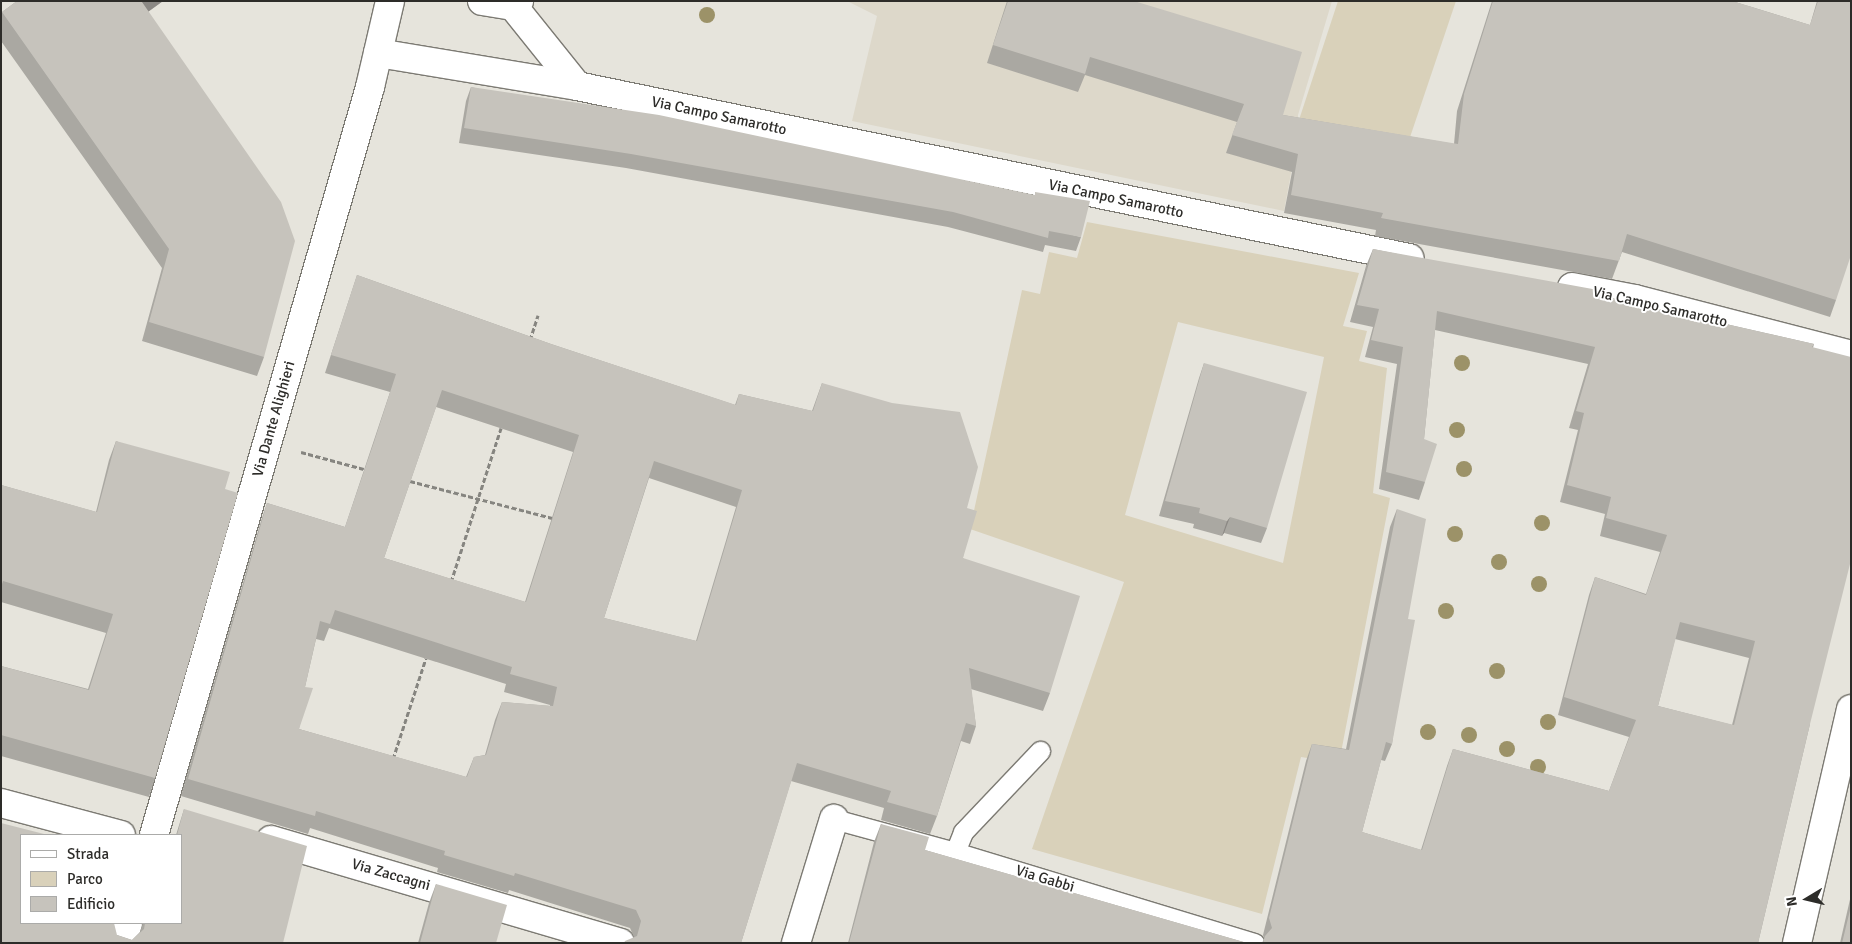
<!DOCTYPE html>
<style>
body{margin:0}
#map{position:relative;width:1852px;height:944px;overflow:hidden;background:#e6e4dc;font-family:Signika,sans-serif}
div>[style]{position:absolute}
.built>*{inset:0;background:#ddd8ca}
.green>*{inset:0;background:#d9d1ba}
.path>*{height:3px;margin-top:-1.5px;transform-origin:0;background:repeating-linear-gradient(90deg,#868580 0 5px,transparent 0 7.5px)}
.roads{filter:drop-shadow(1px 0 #7c7a73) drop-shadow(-1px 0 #7c7a73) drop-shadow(0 1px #7c7a73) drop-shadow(0 -1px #7c7a73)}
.lane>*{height:19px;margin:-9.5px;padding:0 9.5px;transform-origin:9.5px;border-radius:9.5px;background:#fff}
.street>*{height:28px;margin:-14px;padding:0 14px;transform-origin:14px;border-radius:14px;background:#fff}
.trees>*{width:16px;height:16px;margin:-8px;border-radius:50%;background:#9c9268}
.wall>*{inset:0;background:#aaa8a2}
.shaded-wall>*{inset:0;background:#8b8884}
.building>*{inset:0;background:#c6c3bc}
span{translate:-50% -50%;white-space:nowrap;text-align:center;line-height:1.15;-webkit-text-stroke:4px #fff;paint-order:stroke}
.street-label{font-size:15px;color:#2d2c29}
.frame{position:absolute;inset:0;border:2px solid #2d2c29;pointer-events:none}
.legend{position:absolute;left:20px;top:834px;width:162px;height:90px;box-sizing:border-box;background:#fff;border:1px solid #ababa9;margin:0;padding:6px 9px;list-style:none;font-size:15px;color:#2d2c29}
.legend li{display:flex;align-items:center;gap:10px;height:25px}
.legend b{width:25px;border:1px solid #ababa9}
.north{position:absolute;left:1782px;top:874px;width:50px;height:50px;-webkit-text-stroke:4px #fff;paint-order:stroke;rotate:261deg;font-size:14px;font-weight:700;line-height:20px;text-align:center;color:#2d2c29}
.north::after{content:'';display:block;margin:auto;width:18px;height:22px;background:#2d2c29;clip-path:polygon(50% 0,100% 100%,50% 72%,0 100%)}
</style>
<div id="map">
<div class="built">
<i style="clip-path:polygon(847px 1px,1332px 1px,1298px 115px,1298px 136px,1284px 211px,852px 121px,877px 16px)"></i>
</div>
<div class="green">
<i style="clip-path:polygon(1338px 1px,1456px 1px,1404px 155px,1299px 120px)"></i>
<i style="clip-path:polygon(evenodd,1087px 222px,1359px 273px,1343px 326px,1367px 331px,1359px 361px,1387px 368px,1373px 493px,1390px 498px,1339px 763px,1301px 757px,1262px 914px,1032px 849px,1124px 582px,970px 529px,1022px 290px,1040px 294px,1049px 252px,1077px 258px,1087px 222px,1178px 322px,1324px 357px,1283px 563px,1125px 515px,1178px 322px)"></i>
</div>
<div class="path">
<i style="left:530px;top:340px;width:26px;rotate:-72deg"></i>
<i style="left:301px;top:452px;width:65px;rotate:15.1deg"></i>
<i style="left:410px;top:481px;width:147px;rotate:14.6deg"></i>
<i style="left:451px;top:582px;width:162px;rotate:-72deg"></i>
<i style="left:393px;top:759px;width:106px;rotate:-71.9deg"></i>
</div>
<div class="roads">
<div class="lane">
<i style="left:834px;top:819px;width:125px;rotate:15.3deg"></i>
<i style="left:955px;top:852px;width:313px;rotate:16.9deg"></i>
<i style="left:955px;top:852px;width:22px;rotate:-68deg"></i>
<i style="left:963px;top:832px;width:112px;rotate:-46.5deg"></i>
</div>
<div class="street">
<i style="left:482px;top:1px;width:31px;rotate:9deg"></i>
<i style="left:513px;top:6px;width:8px;rotate:-40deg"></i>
<i style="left:513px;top:6px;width:102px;rotate:51.3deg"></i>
<i style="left:378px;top:53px;width:202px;rotate:9.4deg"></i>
<i style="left:577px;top:86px;width:850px;rotate:11.68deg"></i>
<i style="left:1572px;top:287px;width:64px;rotate:10.8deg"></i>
<i style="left:1635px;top:299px;width:223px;rotate:14.5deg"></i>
<i style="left:1px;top:803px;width:124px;rotate:14.9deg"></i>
<i style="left:154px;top:835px;width:779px;rotate:-73.89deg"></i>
<i style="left:370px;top:87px;width:88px;rotate:-76.9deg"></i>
<i style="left:271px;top:840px;width:364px;rotate:16.4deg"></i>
<i style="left:122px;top:943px;width:21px;rotate:-73deg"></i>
<i style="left:796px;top:943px;width:130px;rotate:-73deg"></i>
<i style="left:1797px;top:943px;width:240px;rotate:-77deg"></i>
</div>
</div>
<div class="trees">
<i style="left:707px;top:15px"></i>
<i style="left:1462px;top:363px"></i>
<i style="left:1457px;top:430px"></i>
<i style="left:1464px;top:469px"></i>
<i style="left:1542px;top:523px"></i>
<i style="left:1455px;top:534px"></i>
<i style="left:1499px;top:562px"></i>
<i style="left:1539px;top:584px"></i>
<i style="left:1446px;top:611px"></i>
<i style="left:1497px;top:671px"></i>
<i style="left:1548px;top:722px"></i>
<i style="left:1428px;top:732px"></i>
<i style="left:1469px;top:735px"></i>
<i style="left:1507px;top:749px"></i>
<i style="left:1538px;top:767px"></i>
</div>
<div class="wall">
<i style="clip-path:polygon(17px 1px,163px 1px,148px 12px,264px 357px,257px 376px,142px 341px,162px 268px,1px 41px,2px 12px)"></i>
<i style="clip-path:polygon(1007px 1px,1134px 1px,1283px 115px,1454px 144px,1457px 111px,1492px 1px,1732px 1px,1810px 25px,1817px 1px,1851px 1px,1836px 300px,1830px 317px,1622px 252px,1612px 279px,1375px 236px,1376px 230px,1284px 213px,1292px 172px,1226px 153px,1237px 122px,1085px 75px,1078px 92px,987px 63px)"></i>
<i style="clip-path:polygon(471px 87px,1081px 237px,1076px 251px,1045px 245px,1043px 252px,948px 227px,626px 168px,459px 143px,466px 101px)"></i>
<i style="clip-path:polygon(evenodd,1373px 249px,1607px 297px,1814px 344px,1813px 348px,1810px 724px,1758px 943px,1262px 943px,1264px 939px,1263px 935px,1306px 761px,1312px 744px,1346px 749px,1390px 527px,1397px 509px,1408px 619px,1392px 744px,1385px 761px,1381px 760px,1362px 832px,1421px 850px,1447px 766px,1453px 749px,1609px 791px,1629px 737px,1558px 715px,1589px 595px,1595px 577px,1646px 594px,1660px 552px,1600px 536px,1605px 514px,1560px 502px,1578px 430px,1569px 428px,1588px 364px,1435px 330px,1424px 439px,1425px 482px,1419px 500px,1379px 489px,1397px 364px,1365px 357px,1373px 327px,1350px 322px,1366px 266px,1373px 249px,1675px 639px,1749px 658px,1732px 725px,1658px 706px,1675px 639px)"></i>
<i style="clip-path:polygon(evenodd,357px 275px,551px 344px,735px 405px,739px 394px,812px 411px,822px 383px,967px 508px,963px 558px,1050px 693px,1043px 711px,971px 689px,976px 726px,970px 744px,961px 741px,937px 816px,930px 834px,881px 820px,884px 808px,791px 781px,741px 943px,634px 937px,630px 928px,509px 890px,508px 893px,437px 872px,438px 868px,310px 828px,308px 834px,181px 796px,261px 521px,267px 503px,345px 527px,390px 392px,325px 373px,357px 275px,436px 407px,573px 452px,525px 602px,384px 558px,436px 407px,357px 275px,649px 478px,736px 507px,696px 641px,604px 618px,649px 478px,357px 275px,329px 628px,506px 684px,504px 692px,550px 705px,550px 706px,502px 702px,495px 720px,485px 755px,474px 757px,466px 777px,299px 729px,305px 687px,316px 639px,324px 641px,329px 628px)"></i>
<i style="clip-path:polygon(1204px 363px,1267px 528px,1261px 543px,1224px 533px,1222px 536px,1193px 528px,1194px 524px,1159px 516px,1199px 378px)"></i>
<i style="clip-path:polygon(116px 441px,225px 489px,155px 778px,149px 797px,1px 756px,1px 666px,88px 689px,106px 633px,1px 602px,1px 485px,96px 512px,109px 460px)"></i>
<i style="clip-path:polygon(184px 809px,283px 943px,1px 943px,117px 935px,132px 940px,140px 932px,143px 923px,181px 923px,181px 835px,176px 835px)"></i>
<i style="clip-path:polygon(881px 824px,925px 850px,1247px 943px,848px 943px,874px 842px)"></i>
<i style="clip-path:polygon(436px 884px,496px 943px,418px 943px,429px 903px)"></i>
<i style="clip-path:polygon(1851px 895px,1851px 943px,1840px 943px)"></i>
</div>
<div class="shaded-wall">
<i style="clip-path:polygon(143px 1px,163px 1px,135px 21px,142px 2px)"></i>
<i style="clip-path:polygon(1230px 517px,1224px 533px,1222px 536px,1227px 521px)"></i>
</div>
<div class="building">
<i style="clip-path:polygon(17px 1px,143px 1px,142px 2px,281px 202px,295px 241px,264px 357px,149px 322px,169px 249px,2px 12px)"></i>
<i style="clip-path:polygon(1008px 1px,1134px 1px,1302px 52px,1283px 115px,1458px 144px,1464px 94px,1493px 1px,1732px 1px,1810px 25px,1818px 1px,1851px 1px,1851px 255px,1836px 300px,1627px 234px,1619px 261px,1381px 218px,1383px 213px,1291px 195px,1298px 154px,1232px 135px,1244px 104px,1090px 57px,1085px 74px,993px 45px)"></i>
<i style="clip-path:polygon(471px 87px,659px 115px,1035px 195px,1035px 192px,1090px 201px,1081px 237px,1049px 231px,1048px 238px,953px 212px,631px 154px,464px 128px)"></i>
<i style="clip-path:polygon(evenodd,1373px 249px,1609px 292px,1607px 297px,1814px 344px,1812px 347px,1851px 357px,1851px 560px,1810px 724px,1758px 943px,1263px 943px,1265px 936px,1272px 928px,1269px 918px,1312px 744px,1349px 750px,1397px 509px,1426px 519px,1408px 619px,1415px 620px,1392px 744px,1386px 742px,1362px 832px,1422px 850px,1453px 749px,1609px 791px,1636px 720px,1564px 697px,1595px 577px,1646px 595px,1667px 535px,1606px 518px,1611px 497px,1567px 485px,1584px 413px,1576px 411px,1595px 347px,1437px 311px,1424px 439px,1437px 444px,1425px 482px,1386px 472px,1403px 347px,1371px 340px,1379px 309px,1357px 305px,1373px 249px,1680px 622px,1755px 641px,1734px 725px,1658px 706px,1680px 622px)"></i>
<i style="clip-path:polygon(evenodd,357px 275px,551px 344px,736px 405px,739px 394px,813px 411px,822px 383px,892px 403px,960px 412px,978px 467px,967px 508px,977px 511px,963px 558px,1080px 596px,1050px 693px,969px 668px,976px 726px,966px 723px,937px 816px,887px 802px,891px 791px,797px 763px,741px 943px,624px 943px,625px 941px,637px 936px,641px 921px,636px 910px,515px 873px,514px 876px,444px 855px,445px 851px,316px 811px,315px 816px,188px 779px,267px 503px,345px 527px,374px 442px,396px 374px,331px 355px,357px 275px,442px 390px,579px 435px,526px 602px,384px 558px,442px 390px,357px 275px,654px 461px,742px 490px,697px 641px,604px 618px,654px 461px,357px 275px,335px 610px,512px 667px,510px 674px,557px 687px,553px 706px,502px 702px,486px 755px,474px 757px,467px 777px,299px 729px,313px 688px,305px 687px,320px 621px,330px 624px,335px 610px)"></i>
<i style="clip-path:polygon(1204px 363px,1307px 392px,1267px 528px,1230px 517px,1227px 521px,1199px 513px,1200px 508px,1165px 501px)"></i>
<i style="clip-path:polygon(116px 441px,230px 472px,225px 489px,238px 493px,155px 778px,1px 735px,1px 666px,89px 690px,113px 614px,3px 581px,1px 587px,1px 485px,97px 512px)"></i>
<i style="clip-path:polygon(184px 809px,307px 846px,283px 943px,1px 943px,1px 823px,48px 835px,21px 835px,21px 923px,114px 923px,117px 935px,132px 940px,144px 929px,145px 923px,181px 923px,181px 835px,177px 835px)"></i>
<i style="clip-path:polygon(881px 824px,929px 837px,925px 850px,1247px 943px,849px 943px)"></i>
<i style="clip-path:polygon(436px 884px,507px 905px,496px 943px,420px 943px)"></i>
<i style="clip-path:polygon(1851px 906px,1851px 943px,1842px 943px,1843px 939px)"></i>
</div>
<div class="street-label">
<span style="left:719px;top:116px;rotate:12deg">Via Campo Samarotto</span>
<span style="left:1116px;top:199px;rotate:12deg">Via Campo Samarotto</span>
<span style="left:1660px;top:307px;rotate:13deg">Via Campo Samarotto</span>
<span style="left:274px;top:419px;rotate:-74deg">Via Dante Alighieri</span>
<span style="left:391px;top:875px;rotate:16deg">Via Zaccagni</span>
<span style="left:1045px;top:879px;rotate:17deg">Via Gabbi</span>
</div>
<div class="frame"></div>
<ul class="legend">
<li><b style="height:6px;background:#fff"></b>Strada</li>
<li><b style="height:14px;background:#d9d1ba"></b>Parco</li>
<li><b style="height:14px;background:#c6c3bc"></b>Edificio</li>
</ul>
<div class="north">N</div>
</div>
